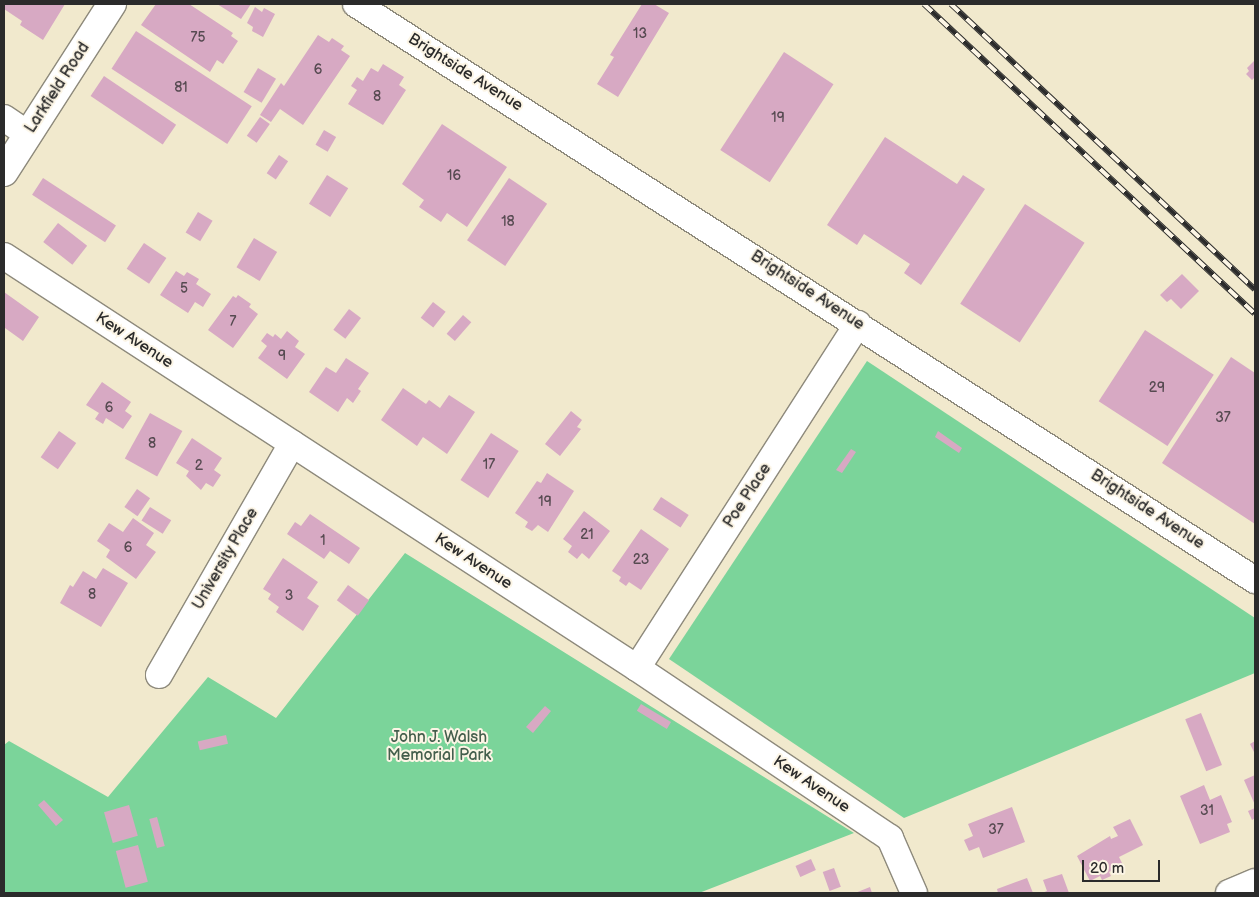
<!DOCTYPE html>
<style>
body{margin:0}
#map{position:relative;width:1259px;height:897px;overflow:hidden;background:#f1e9cd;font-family:"Balsamiq Sans",sans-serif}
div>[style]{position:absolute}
.green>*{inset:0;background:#7bd49a}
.building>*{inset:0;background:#d7a9c3;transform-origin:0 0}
.roads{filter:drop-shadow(1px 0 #8e8a7c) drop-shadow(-1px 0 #8e8a7c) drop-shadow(0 1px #8e8a7c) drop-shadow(0 -1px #8e8a7c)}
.minor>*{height:26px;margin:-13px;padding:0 13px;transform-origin:13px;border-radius:13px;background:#fff}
.major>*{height:28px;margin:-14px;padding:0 14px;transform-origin:14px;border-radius:14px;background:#fff}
.rail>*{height:5.5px;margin-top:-2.75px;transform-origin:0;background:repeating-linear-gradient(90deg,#fcf5e5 0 11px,#2b2b2b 0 22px);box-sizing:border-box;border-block:1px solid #2b2b2b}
span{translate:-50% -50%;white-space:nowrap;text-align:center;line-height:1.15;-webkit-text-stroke:4px #fcf5e5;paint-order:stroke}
.number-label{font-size:14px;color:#564a51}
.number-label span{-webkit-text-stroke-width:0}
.street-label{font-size:16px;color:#2b2b2b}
.park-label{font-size:16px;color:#435e4c}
.frame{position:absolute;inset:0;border:5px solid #2b2b2b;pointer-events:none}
.scale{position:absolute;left:1082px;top:860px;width:78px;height:22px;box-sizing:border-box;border:2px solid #2b2b2b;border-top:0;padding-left:6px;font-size:15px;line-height:18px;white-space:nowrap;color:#2b2b2b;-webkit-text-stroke:4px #fcf5e5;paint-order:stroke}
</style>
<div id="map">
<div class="green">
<i style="clip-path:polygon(867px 361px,1255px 618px,1255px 673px,904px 818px,669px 659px)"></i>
<i style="clip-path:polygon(405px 553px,854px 833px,699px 893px,4px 893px,4px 745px,9px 741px,108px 797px,208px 677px,276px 718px)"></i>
</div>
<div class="building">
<i style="clip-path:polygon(4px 4px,65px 4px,43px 40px,20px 25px,22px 21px,4px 9px)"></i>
<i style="clip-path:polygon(156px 4px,189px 4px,233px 33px,231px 36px,238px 41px,223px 64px,217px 60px,210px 72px,141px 25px)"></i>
<i style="clip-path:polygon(217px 4px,251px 4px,241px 19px)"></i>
<i style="clip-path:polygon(642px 4px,654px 4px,669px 13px,618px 97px,597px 84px,614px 57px,610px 55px)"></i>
<i style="clip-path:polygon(255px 7px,262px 12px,264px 8px,275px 14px,263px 37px,252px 31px,253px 27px,247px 23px)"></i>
<i style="left:136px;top:31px;width:138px;height:45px;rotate:33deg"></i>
<i style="clip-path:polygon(318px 35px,329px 42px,332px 38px,344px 46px,341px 50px,350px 56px,303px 125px,280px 109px,271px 122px,260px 115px,281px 83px,284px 86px)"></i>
<i style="left:784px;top:52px;width:59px;height:117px;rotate:33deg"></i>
<i style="clip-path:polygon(1255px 60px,1255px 77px,1252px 80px,1246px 74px,1249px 71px,1247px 68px)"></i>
<i style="clip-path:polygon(383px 64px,404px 77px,399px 85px,406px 90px,383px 125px,348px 104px,357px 90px,351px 86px,357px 77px,363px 81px,371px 68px,378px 72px)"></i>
<i style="left:258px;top:68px;width:21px;height:28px;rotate:31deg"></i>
<i style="left:104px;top:76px;width:87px;height:24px;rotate:34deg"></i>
<i style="left:260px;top:117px;width:12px;height:23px;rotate:35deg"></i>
<i style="clip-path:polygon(442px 124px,507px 167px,467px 227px,447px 213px,441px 222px,419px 207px,424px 200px,402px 184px)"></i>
<i style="left:324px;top:130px;width:14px;height:17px;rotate:30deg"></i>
<i style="clip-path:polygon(885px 137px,957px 184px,963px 175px,985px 189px,921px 285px,904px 273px,910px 264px,864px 234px,857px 245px,827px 225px)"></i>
<i style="left:279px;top:155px;width:11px;height:22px;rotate:34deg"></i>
<i style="left:327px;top:175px;width:25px;height:34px;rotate:32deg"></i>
<i style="left:43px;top:178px;width:87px;height:20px;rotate:33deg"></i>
<i style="left:509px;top:178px;width:46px;height:75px;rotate:34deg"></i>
<i style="left:1025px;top:204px;width:71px;height:119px;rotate:33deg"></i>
<i style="left:198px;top:212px;width:17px;height:24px;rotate:31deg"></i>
<i style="left:58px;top:223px;width:37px;height:24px;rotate:38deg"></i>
<i style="left:254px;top:238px;width:27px;height:34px;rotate:31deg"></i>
<i style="left:144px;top:243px;width:27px;height:31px;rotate:34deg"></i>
<i style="clip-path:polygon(176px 271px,184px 276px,187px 272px,199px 279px,196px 284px,211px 294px,203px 307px,195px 302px,188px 313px,160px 295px)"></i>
<i style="clip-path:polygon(1182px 274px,1199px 291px,1181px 309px,1171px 299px,1167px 302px,1160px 295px)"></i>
<i style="clip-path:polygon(4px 292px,39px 317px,23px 341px,5px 328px,4px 330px)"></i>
<i style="clip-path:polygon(238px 295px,251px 304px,249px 307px,258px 314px,233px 348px,208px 330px,233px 296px,236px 298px)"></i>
<i style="left:433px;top:302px;width:16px;height:20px;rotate:38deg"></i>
<i style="left:349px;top:309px;width:15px;height:26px;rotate:37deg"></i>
<i style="left:463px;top:315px;width:11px;height:25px;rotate:41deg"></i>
<i style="left:1145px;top:330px;width:82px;height:85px;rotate:33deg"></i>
<i style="clip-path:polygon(287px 331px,299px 341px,295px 347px,305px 354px,287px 379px,258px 358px,267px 346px,261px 341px,267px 333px,273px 337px,275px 334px,281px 339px)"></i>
<i style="clip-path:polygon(1231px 357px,1255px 373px,1255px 524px,1162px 463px)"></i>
<i style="clip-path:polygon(346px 358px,369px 373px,358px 389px,361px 391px,353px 403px,347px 398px,338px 412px,309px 392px,326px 367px,336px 373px)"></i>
<i style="clip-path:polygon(102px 382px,131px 402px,125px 411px,132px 416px,123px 429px,106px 418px,103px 424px,95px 419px,99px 413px,86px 405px)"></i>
<i style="clip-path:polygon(403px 388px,426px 404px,429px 400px,440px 408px,449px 395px,475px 412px,447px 454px,423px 437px,417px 446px,381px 420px)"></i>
<i style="clip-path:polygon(571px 411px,582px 420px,577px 427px,581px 429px,560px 456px,545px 444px)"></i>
<i style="left:150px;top:413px;width:37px;height:52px;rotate:29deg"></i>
<i style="left:59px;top:431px;width:21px;height:32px;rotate:35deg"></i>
<i style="clip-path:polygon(938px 431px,962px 448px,959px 453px,935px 437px)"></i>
<i style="left:491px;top:433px;width:33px;height:56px;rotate:33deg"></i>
<i style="clip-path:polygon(192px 438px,222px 458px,214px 470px,221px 475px,213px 487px,206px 483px,201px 490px,186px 476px,189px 471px,176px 463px)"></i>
<i style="clip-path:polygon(851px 449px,856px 452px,842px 473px,836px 470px)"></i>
<i style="clip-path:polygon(547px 473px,574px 491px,548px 532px,538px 525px,532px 531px,525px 527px,528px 522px,515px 513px,537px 481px,541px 483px)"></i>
<i style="left:137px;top:489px;width:16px;height:22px;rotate:35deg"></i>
<i style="left:661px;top:497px;width:33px;height:15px;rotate:33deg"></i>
<i style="left:150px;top:507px;width:25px;height:16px;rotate:32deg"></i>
<i style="clip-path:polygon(584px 511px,610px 531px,589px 559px,582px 553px,577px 559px,568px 552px,572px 546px,563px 539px)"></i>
<i style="clip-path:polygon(310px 514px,360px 548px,349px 564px,330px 551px,324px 559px,287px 534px,295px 522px,301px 526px)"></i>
<i style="clip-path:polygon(133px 518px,154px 533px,146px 545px,156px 552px,136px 579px,106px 557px,110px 550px,97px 541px,109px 523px,123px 532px)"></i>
<i style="clip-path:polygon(641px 529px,669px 549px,641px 590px,629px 582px,626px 586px,619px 581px,621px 577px,612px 571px)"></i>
<i style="clip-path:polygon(283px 558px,318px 582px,307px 598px,319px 606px,303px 631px,276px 612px,279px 607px,268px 599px,271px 594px,263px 589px)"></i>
<i style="clip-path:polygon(103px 568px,128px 583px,101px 627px,60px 603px,70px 585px,73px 587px,83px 571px,96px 579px)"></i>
<i style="left:348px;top:585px;width:26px;height:19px;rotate:36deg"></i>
<i style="left:641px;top:704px;width:35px;height:8px;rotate:31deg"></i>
<i style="clip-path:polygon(545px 706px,551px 711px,533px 733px,526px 727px)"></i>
<i style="left:1201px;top:713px;width:56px;height:17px;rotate:68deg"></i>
<i style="left:226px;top:735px;width:9px;height:29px;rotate:77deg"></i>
<i style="clip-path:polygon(1255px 741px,1255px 754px,1250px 744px)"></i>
<i style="clip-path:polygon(1255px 775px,1255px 805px,1244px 780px)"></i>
<i style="clip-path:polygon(1204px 785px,1210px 800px,1221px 795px,1232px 822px,1227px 824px,1230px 832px,1200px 844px,1180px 796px)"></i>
<i style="clip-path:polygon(44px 800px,63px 820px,56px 826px,38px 805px)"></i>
<i style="left:129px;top:805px;width:32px;height:26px;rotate:74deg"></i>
<i style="clip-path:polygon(1012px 807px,1025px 842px,983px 858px,979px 847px,969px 851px,964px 840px,973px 836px,968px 824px)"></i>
<i style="clip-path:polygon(1255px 808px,1255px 818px,1252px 820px,1248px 811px)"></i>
<i style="left:157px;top:817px;width:30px;height:8px;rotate:75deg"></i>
<i style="clip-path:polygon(1130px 819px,1143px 845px,1119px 857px,1123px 865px,1109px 872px,1111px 876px,1102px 880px,1100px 876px,1090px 881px,1077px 856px,1110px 836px,1111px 839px,1118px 836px,1113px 827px)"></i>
<i style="left:138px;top:845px;width:38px;height:23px;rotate:75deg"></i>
<i style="left:811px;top:859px;width:12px;height:17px;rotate:66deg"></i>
<i style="left:834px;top:868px;width:20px;height:12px;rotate:70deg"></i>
<i style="clip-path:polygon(1062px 874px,1069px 893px,1042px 893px,1047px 891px,1043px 880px)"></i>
<i style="clip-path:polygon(1027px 878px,1033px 893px,998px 893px,997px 889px)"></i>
<i style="clip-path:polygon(870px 887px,872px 893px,855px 893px)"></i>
</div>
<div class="roads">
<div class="minor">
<i style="left:356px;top:4px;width:1068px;rotate:32.65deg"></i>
<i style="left:4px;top:118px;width:29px;rotate:34deg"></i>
<i style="left:4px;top:256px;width:755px;rotate:33.06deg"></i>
<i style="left:637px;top:668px;width:305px;rotate:33.9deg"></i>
<i style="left:890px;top:838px;width:60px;rotate:66.4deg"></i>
<i style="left:637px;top:668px;width:409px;rotate:-57.3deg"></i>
<i style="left:159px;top:675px;width:267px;rotate:-60.1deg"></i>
<i style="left:1229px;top:893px;width:28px;rotate:-23deg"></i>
</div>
<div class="major">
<i style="left:4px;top:172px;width:200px;rotate:-57.3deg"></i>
</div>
</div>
<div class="rail">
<i style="left:924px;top:4px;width:453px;rotate:43.1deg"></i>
<i style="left:951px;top:4px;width:417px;rotate:43.2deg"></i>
</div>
<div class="number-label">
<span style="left:640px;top:34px">13</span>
<span style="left:198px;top:38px">75</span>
<span style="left:318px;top:70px">6</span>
<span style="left:181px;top:88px">81</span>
<span style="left:377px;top:97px">8</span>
<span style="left:778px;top:118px">19</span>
<span style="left:454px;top:176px">16</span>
<span style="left:508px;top:222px">18</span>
<span style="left:184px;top:289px">5</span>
<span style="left:233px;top:322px">7</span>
<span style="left:282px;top:356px">9</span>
<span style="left:1157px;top:388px">29</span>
<span style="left:109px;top:408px">6</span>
<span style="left:1223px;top:418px">37</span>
<span style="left:152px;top:444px">8</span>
<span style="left:489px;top:465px">17</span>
<span style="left:199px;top:466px">2</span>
<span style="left:545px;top:502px">19</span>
<span style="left:587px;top:535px">21</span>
<span style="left:323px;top:541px">1</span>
<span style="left:128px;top:548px">6</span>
<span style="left:641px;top:560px">23</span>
<span style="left:92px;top:595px">8</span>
<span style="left:289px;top:596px">3</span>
<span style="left:1207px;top:811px">31</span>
<span style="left:996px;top:830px">37</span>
</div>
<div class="street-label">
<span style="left:465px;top:73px;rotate:32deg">Brightside Avenue</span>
<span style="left:58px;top:88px;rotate:-57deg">Larkfield Road</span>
<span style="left:807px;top:291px;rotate:33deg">Brightside Avenue</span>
<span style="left:134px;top:341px;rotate:33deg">Kew Avenue</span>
<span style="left:748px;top:496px;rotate:-57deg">Poe Place</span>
<span style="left:1147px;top:510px;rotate:33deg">Brightside Avenue</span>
<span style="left:226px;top:559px;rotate:-60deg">University Place</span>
<span style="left:473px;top:562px;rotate:33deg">Kew Avenue</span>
<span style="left:811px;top:785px;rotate:34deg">Kew Avenue</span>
</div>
<div class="park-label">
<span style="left:439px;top:747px">John J. Walsh<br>Memorial Park</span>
</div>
<div class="frame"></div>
<div class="scale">20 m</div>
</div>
